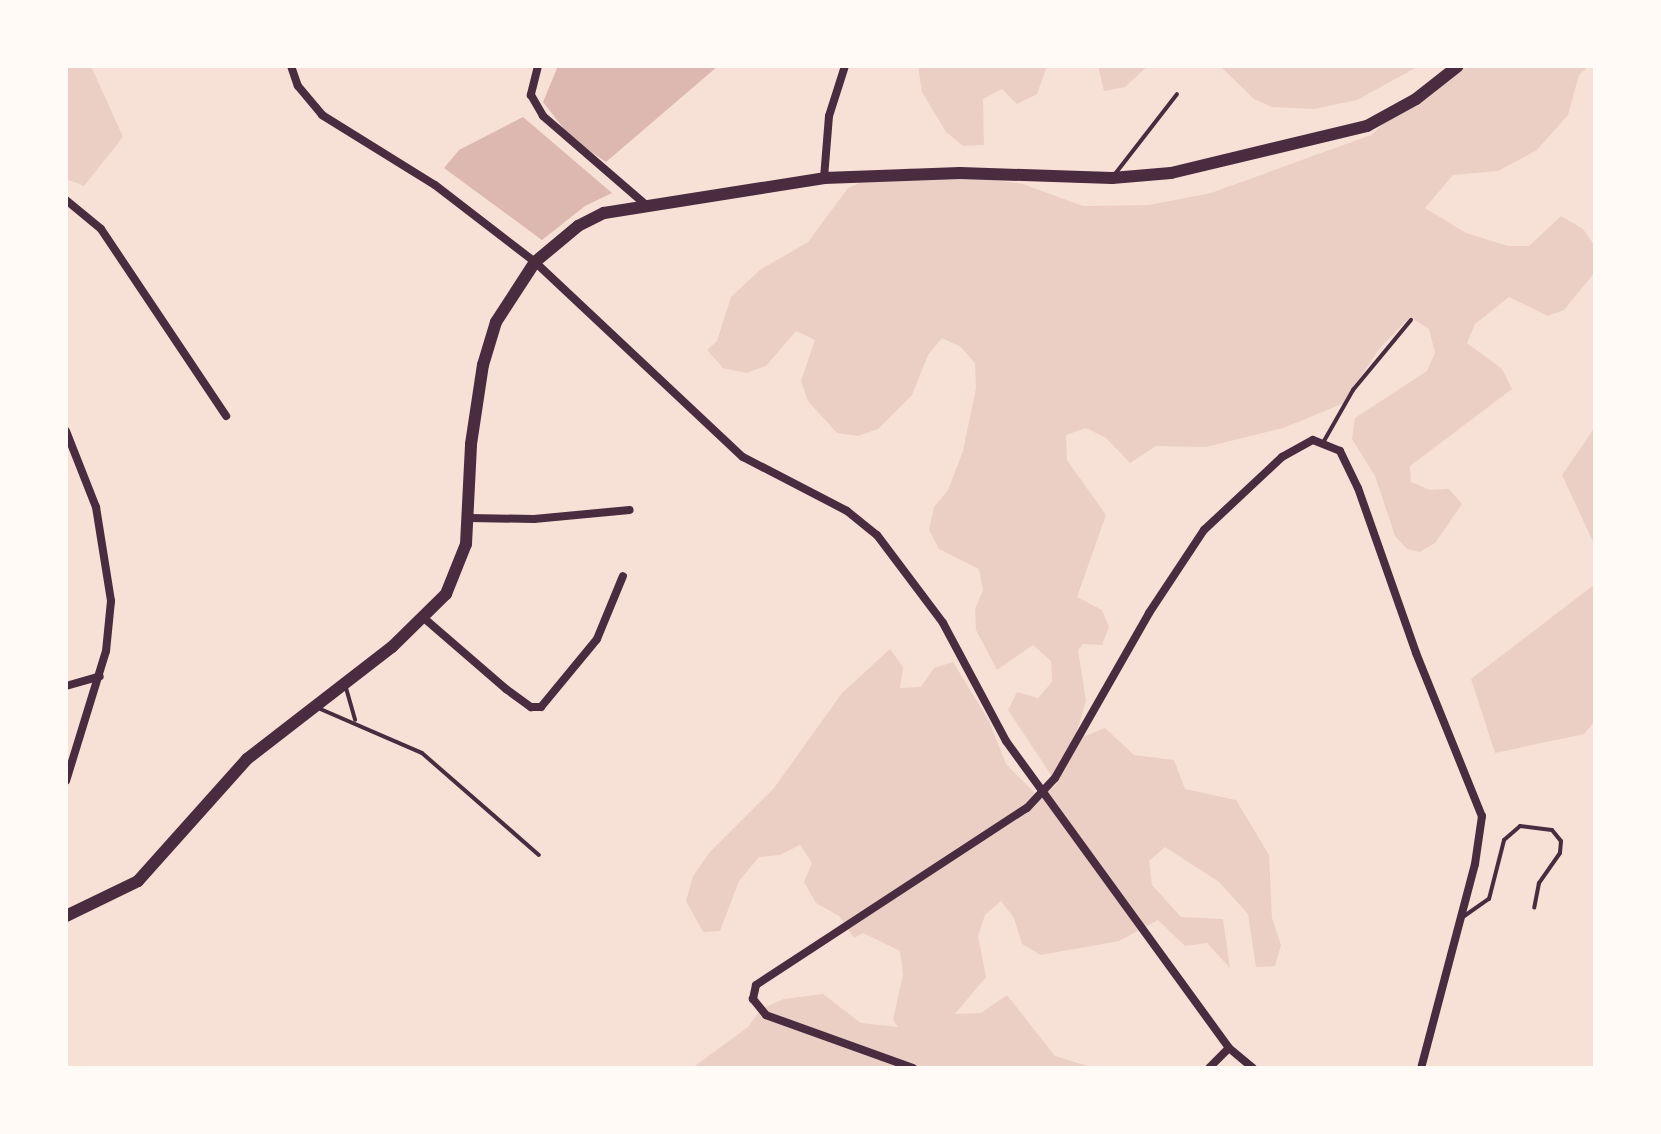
<!DOCTYPE html>
<style>
body{margin:0}
#map{position:relative;width:1661px;height:1134px;overflow:hidden;background:#f7e1d7;font-family:"Golos Text",sans-serif}
div>[style]{position:absolute}
.green>*{inset:0;background:#ebcfc5}
.water>*{inset:0;background:#dcb8b0}
.service>*{height:4px;margin:-2px;padding:0 2px;transform-origin:2px;border-radius:2px;background:#4a2c40}
.minor>*{height:8px;margin:-4px;padding:0 4px;transform-origin:4px;border-radius:4px;background:#4a2c40}
.secondary>*{height:12px;margin:-6px;padding:0 6px;transform-origin:6px;border-radius:6px;background:#4a2c40}
span{translate:-50% -50%;white-space:nowrap;text-align:center;line-height:1.15;-webkit-text-stroke:6px #fffaf5;paint-order:stroke}
.frame{position:absolute;inset:0;border:68px solid #fffaf5;pointer-events:none}
</style>
<div id="map">
<div class="green">
<i style="clip-path:polygon(66px 66px,91px 66px,123px 137px,84px 186px,66px 179px)"></i>
<i style="clip-path:polygon(918px 66px,1047px 66px,1037px 94px,1017px 104px,1002px 89px,983px 99px,984px 145px,963px 146px,946px 132px,922px 92px)"></i>
<i style="clip-path:polygon(1098px 66px,1148px 66px,1125px 87px,1104px 91px)"></i>
<i style="clip-path:polygon(1220px 66px,1419px 66px,1357px 100px,1314px 109px,1272px 107px,1254px 99px)"></i>
<i style="clip-path:polygon(1470px 66px,1589px 66px,1579px 75px,1568px 115px,1537px 150px,1498px 171px,1453px 175px,1425px 208px,1466px 233px,1508px 246px,1529px 246px,1561px 216px,1583px 229px,1595px 246px,1595px 272px,1564px 310px,1548px 316px,1509px 297px,1475px 324px,1467px 343px,1502px 369px,1512px 389px,1410px 466px,1411px 482px,1430px 490px,1449px 489px,1462px 504px,1435px 543px,1420px 552px,1407px 549px,1395px 536px,1375px 476px,1352px 439px,1355px 418px,1427px 371px,1435px 353px,1429px 329px,1410px 317px,1380px 348px,1342px 404px,1283px 428px,1206px 447px,1156px 446px,1130px 463px,1106px 438px,1086px 428px,1066px 435px,1067px 460px,1106px 515px,1077px 597px,1102px 610px,1109px 627px,1102px 645px,1083px 644px,1078px 650px,1086px 701px,1076px 734px,1082px 737px,1105px 728px,1134px 755px,1174px 760px,1185px 789px,1236px 800px,1269px 855px,1272px 918px,1281px 945px,1275px 966px,1256px 967px,1248px 914px,1219px 882px,1165px 847px,1149px 861px,1152px 885px,1181px 917px,1223px 919px,1230px 968px,1207px 943px,1185px 946px,1158px 920px,1119px 941px,1041px 955px,1022px 944px,1014px 918px,1001px 901px,985px 915px,978px 936px,986px 977px,955px 1014px,981px 1013px,1007px 995px,1055px 1056px,1094px 1068px,692px 1068px,748px 1027px,761px 1009px,784px 999px,823px 994px,861px 1023px,898px 1027px,893px 1020px,903px 974px,900px 951px,863px 933px,854px 938px,839px 916px,816px 903px,804px 882px,812px 863px,800px 845px,780px 855px,759px 857px,739px 881px,720px 931px,703px 932px,686px 901px,693px 876px,709px 853px,774px 788px,842px 693px,890px 649px,903px 667px,900px 688px,921px 687px,934px 668px,953px 662px,989px 721px,1006px 764px,1040px 798px,1057px 784px,1008px 710px,1017px 692px,1038px 698px,1052px 682px,1051px 661px,1033px 645px,997px 670px,976px 630px,975px 609px,983px 590px,979px 569px,939px 549px,929px 530px,934px 507px,948px 490px,963px 451px,976px 388px,975px 363px,961px 347px,942px 338px,928px 355px,912px 395px,878px 429px,858px 436px,837px 433px,808px 401px,801px 381px,815px 340px,796px 331px,766px 366px,746px 373px,723px 368px,707px 350px,717px 341px,731px 297px,760px 270px,808px 242px,848px 188px,887px 171px,910px 168px,1023px 184px,1083px 206px,1149px 205px,1211px 193px,1371px 135px,1423px 88px)"></i>
<i style="clip-path:polygon(1595px 427px,1595px 546px,1562px 475px)"></i>
<i style="clip-path:polygon(1595px 584px,1595px 721px,1584px 734px,1495px 753px,1471px 679px)"></i>
</div>
<div class="water">
<i style="clip-path:polygon(558px 66px,718px 66px,606px 162px,571px 138px,543px 102px)"></i>
<i style="clip-path:polygon(523px 117px,612px 193px,585px 206px,542px 240px,444px 168px,459px 150px)"></i>
</div>
<div class="service">
<i style="left:1115px;top:174px;width:101px;rotate:-52.2deg"></i>
<i style="left:1324px;top:441px;width:59px;rotate:-60.4deg"></i>
<i style="left:1353px;top:390px;width:91px;rotate:-50.4deg"></i>
<i style="left:346px;top:688px;width:33px;rotate:74deg"></i>
<i style="left:318px;top:708px;width:113px;rotate:23.4deg"></i>
<i style="left:422px;top:753px;width:155px;rotate:41.1deg"></i>
<i style="left:1460px;top:919px;width:35px;rotate:-35deg"></i>
<i style="left:1489px;top:899px;width:61px;rotate:-75.7deg"></i>
<i style="left:1504px;top:840px;width:21px;rotate:-41deg"></i>
<i style="left:1520px;top:826px;width:32px;rotate:7deg"></i>
<i style="left:1552px;top:830px;width:14px;rotate:51deg"></i>
<i style="left:1561px;top:841px;width:12px;rotate:95deg"></i>
<i style="left:1560px;top:853px;width:37px;rotate:125deg"></i>
<i style="left:1539px;top:883px;width:25px;rotate:101deg"></i>
</div>
<div class="minor">
<i style="left:291px;top:66px;width:21px;rotate:71deg"></i>
<i style="left:298px;top:86px;width:38px;rotate:50deg"></i>
<i style="left:322px;top:115px;width:133px;rotate:31.8deg"></i>
<i style="left:435px;top:185px;width:126px;rotate:37.6deg"></i>
<i style="left:535px;top:262px;width:285px;rotate:43.2deg"></i>
<i style="left:743px;top:457px;width:117px;rotate:27.4deg"></i>
<i style="left:847px;top:511px;width:38px;rotate:39deg"></i>
<i style="left:877px;top:535px;width:110px;rotate:53.1deg"></i>
<i style="left:943px;top:623px;width:134px;rotate:61.9deg"></i>
<i style="left:1006px;top:741px;width:379px;rotate:54deg"></i>
<i style="left:1229px;top:1048px;width:31px;rotate:40deg"></i>
<i style="left:538px;top:66px;width:30px;rotate:104deg"></i>
<i style="left:531px;top:95px;width:24px;rotate:60deg"></i>
<i style="left:543px;top:116px;width:136px;rotate:40.8deg"></i>
<i style="left:824px;top:178px;width:62px;rotate:-85.4deg"></i>
<i style="left:829px;top:116px;width:52px;rotate:-72.3deg"></i>
<i style="left:66px;top:200px;width:45px;rotate:39.6deg"></i>
<i style="left:101px;top:229px;width:225px;rotate:56.2deg"></i>
<i style="left:66px;top:431px;width:82px;rotate:68.5deg"></i>
<i style="left:96px;top:507px;width:95px;rotate:80.9deg"></i>
<i style="left:111px;top:601px;width:50px;rotate:95.7deg"></i>
<i style="left:106px;top:651px;width:136px;rotate:107.1deg"></i>
<i style="left:469px;top:518px;width:65px;rotate:0.9deg"></i>
<i style="left:534px;top:519px;width:96px;rotate:-5.4deg"></i>
<i style="left:425px;top:619px;width:107px;rotate:40.8deg"></i>
<i style="left:506px;top:689px;width:31px;rotate:36deg"></i>
<i style="left:531px;top:707px;width:10px"></i>
<i style="left:541px;top:707px;width:88px;rotate:-50.5deg"></i>
<i style="left:597px;top:639px;width:68px;rotate:-67.6deg"></i>
<i style="left:66px;top:686px;width:35px;rotate:-16deg"></i>
<i style="left:913px;top:1068px;width:156px;rotate:-160.2deg"></i>
<i style="left:766px;top:1015px;width:21px;rotate:-129deg"></i>
<i style="left:753px;top:999px;width:14px;rotate:-78deg"></i>
<i style="left:756px;top:985px;width:324px;rotate:-33.2deg"></i>
<i style="left:1027px;top:808px;width:41px;rotate:-47deg"></i>
<i style="left:1055px;top:778px;width:190px;rotate:-60.3deg"></i>
<i style="left:1149px;top:613px;width:100px;rotate:-56.5deg"></i>
<i style="left:1204px;top:530px;width:107px;rotate:-43.1deg"></i>
<i style="left:1282px;top:457px;width:35px;rotate:-29deg"></i>
<i style="left:1313px;top:440px;width:29px;rotate:22deg"></i>
<i style="left:1340px;top:451px;width:41px;rotate:64.1deg"></i>
<i style="left:1358px;top:488px;width:175px;rotate:70.6deg"></i>
<i style="left:1416px;top:653px;width:176px;rotate:68deg"></i>
<i style="left:1482px;top:816px;width:49px;rotate:98.3deg"></i>
<i style="left:1475px;top:864px;width:211px;rotate:104.8deg"></i>
<i style="left:1209px;top:1068px;width:28px;rotate:-45deg"></i>
</div>
<div class="secondary">
<i style="left:66px;top:916px;width:80px;rotate:-25.9deg"></i>
<i style="left:138px;top:881px;width:164px;rotate:-48.2deg"></i>
<i style="left:247px;top:759px;width:183px;rotate:-37.7deg"></i>
<i style="left:392px;top:647px;width:76px;rotate:-44.5deg"></i>
<i style="left:446px;top:594px;width:54px;rotate:-68.2deg"></i>
<i style="left:466px;top:544px;width:100px;rotate:-87.1deg"></i>
<i style="left:471px;top:444px;width:80px;rotate:-81.4deg"></i>
<i style="left:483px;top:365px;width:45px;rotate:-73.2deg"></i>
<i style="left:496px;top:322px;width:72px;rotate:-57deg"></i>
<i style="left:535px;top:262px;width:56px;rotate:-39.9deg"></i>
<i style="left:578px;top:226px;width:29px;rotate:-27deg"></i>
<i style="left:604px;top:213px;width:223px;rotate:-9deg"></i>
<i style="left:824px;top:178px;width:136px;rotate:-2.1deg"></i>
<i style="left:960px;top:173px;width:152px;rotate:1.9deg"></i>
<i style="left:1112px;top:178px;width:59px;rotate:-4.8deg"></i>
<i style="left:1171px;top:173px;width:202px;rotate:-13.5deg"></i>
<i style="left:1367px;top:126px;width:56px;rotate:-28.9deg"></i>
<i style="left:1416px;top:99px;width:53px;rotate:-38.2deg"></i>
</div>
<div class="frame"></div>
</div>
